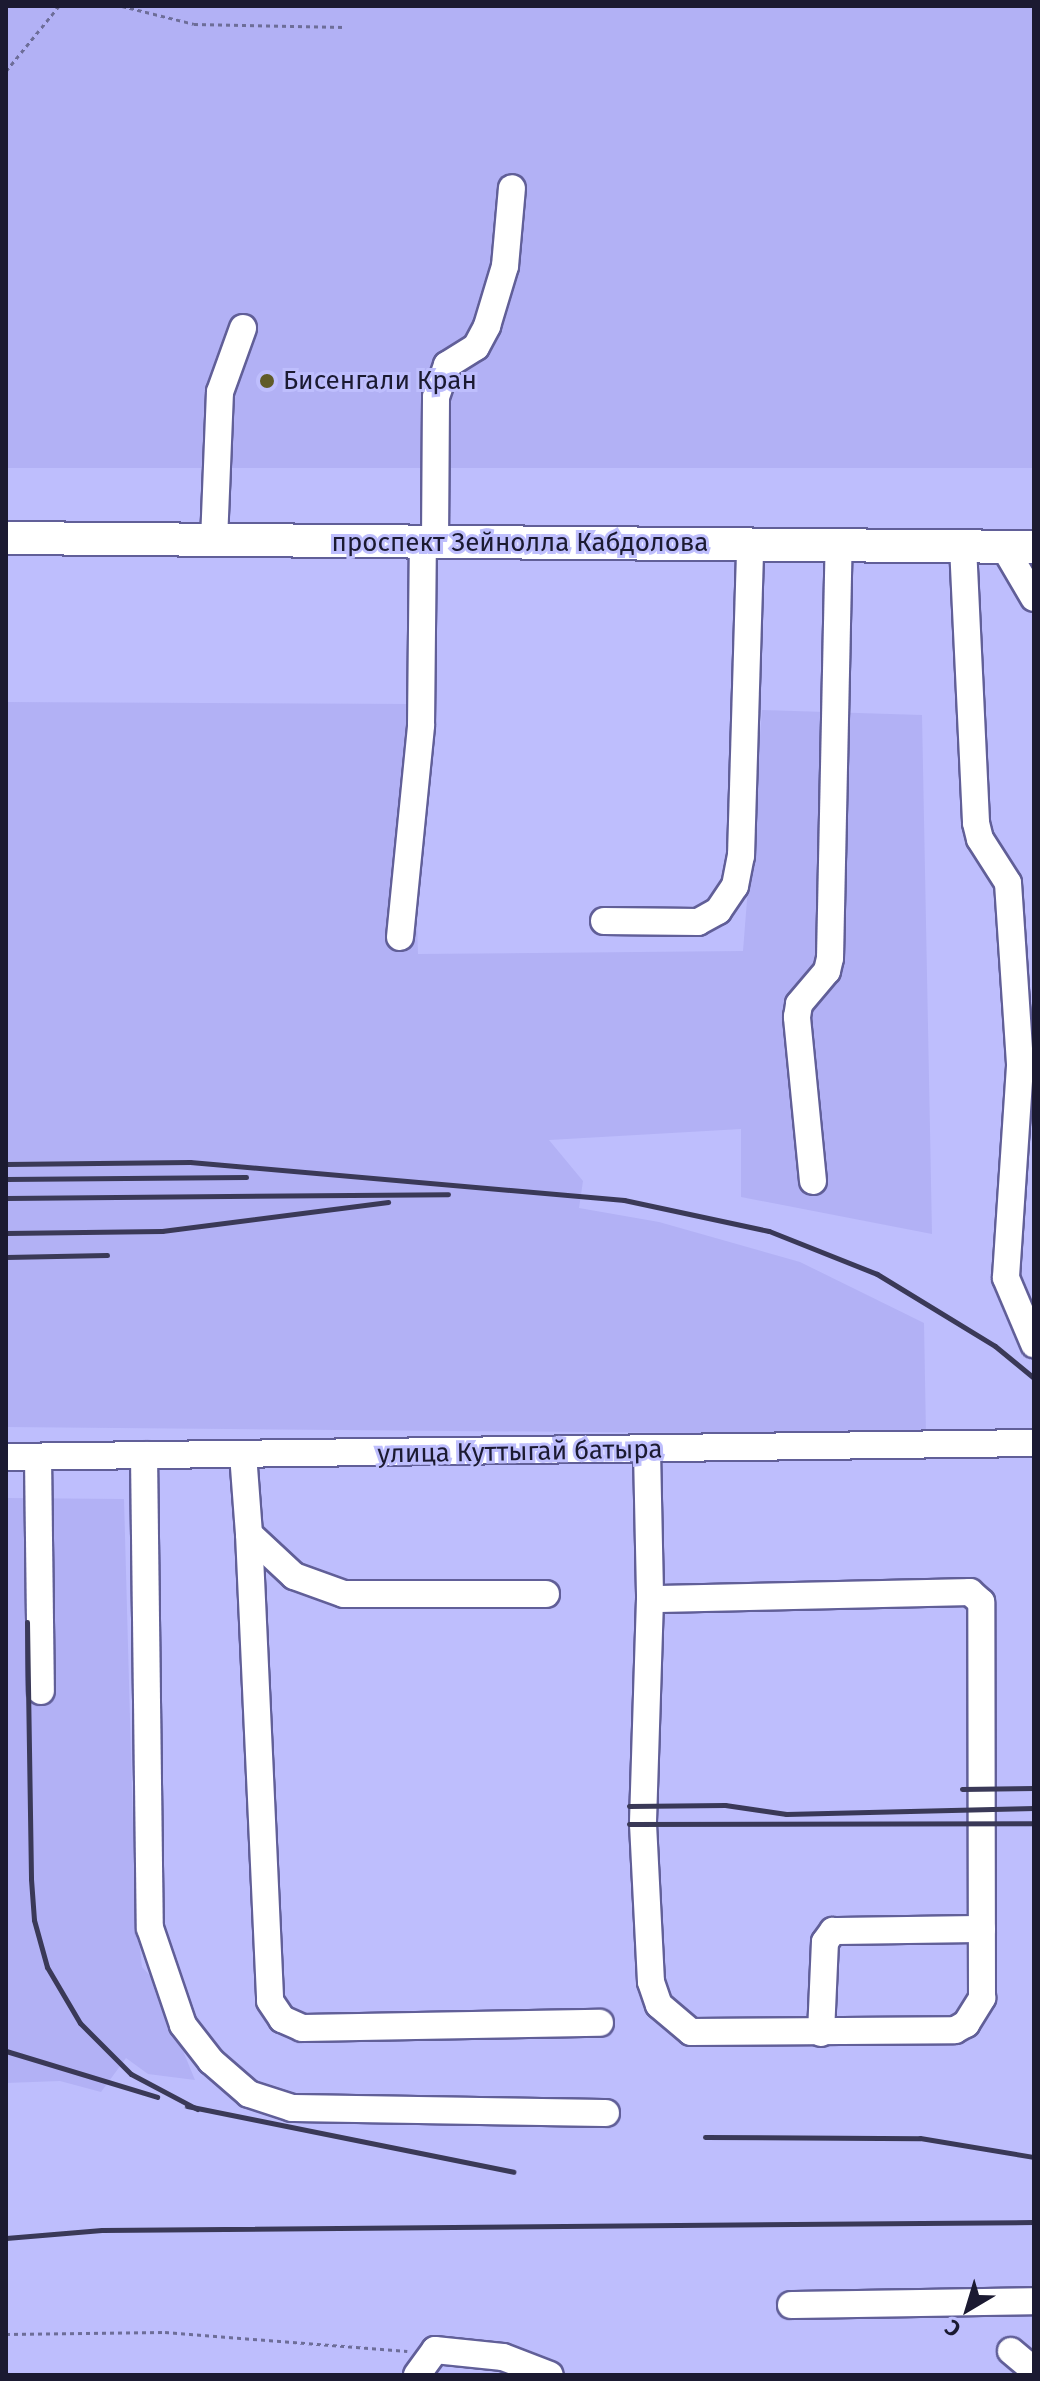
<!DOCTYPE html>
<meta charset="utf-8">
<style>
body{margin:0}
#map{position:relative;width:1040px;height:2381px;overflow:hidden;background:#bebefd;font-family:"Fira Sans",sans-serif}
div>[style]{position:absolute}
.built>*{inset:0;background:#b2b1f5;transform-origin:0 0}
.path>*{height:3px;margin-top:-1.5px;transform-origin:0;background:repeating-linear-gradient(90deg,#6d6d98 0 4px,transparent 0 8px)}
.roads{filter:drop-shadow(2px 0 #615f98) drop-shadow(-2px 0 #615f98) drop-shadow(0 2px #615f98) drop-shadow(0 -2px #615f98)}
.minor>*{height:26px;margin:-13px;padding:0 13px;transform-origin:13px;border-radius:13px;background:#fff}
.major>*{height:32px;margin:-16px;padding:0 16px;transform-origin:16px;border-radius:16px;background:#fff}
.rail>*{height:5px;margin:-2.5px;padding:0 2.5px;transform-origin:2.5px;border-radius:2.5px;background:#3a3957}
.dots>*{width:22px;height:22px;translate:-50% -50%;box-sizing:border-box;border:4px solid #bebefd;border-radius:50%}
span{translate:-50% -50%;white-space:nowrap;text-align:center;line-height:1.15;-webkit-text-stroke:6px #bebefd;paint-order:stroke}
.poi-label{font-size:26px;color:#1b1a31}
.left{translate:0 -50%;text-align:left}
.street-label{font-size:26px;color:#1b1a31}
.frame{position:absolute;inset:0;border:8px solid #1b1a31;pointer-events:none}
.north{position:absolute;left:928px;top:2269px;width:80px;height:80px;-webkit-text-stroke:6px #bebefd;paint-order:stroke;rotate:218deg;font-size:22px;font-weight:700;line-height:32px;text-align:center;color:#1b1a31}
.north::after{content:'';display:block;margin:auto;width:28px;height:36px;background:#1b1a31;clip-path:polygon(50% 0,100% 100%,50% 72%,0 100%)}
</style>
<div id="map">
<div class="built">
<i style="left:6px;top:6px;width:1028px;height:462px"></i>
<i style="clip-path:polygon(6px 702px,410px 704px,418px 954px,743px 951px,762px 710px,922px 715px,932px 1234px,741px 1197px,741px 1129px,549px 1140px,583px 1181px,579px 1208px,659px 1222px,800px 1262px,924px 1323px,926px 1435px,6px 1427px)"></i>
<i style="clip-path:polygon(6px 1498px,124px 1499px,135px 1903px,142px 1967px,154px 1980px,195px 2080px,148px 2074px,126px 2058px,101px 2092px,60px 2081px,6px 2083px)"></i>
</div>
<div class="path">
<i style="left:122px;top:6px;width:74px;rotate:14deg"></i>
<i style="left:194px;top:24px;width:151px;rotate:1.1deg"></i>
<i style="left:6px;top:71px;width:84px;rotate:-50.8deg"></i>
<i style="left:6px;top:2334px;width:159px;rotate:-0.7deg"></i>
<i style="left:165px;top:2332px;width:243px;rotate:4.5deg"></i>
</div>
<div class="roads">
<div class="minor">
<i style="left:214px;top:541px;width:149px;rotate:-87.7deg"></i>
<i style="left:220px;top:392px;width:68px;rotate:-70.2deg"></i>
<i style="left:435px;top:543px;width:146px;rotate:-89.6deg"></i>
<i style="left:436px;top:397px;width:34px;rotate:-71deg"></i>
<i style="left:447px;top:365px;width:34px;rotate:-32deg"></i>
<i style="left:476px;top:347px;width:24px;rotate:-62deg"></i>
<i style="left:487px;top:326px;width:63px;rotate:-73.3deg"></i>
<i style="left:505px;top:266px;width:78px;rotate:-84.9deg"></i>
<i style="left:963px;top:546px;width:277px;rotate:87.3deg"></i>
<i style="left:976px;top:823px;width:16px;rotate:76deg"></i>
<i style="left:980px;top:839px;width:52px;rotate:57.5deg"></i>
<i style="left:1008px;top:883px;width:183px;rotate:86.2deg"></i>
<i style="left:1020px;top:1066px;width:212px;rotate:93.8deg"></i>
<i style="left:1006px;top:1278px;width:72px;rotate:67deg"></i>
<i style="left:1004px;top:547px;width:59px;rotate:59.5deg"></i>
<i style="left:604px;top:921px;width:94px;rotate:0.6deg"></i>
<i style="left:698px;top:922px;width:23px;rotate:-29deg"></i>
<i style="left:718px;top:911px;width:30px;rotate:-56deg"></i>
<i style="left:735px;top:886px;width:31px;rotate:-79deg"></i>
<i style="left:741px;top:856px;width:312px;rotate:-88.3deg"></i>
<i style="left:400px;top:937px;width:213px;rotate:-84.3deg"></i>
<i style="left:421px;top:725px;width:182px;rotate:-89.4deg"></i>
<i style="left:813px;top:1181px;width:165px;rotate:-95.6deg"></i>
<i style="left:797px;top:1017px;width:13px;rotate:-81deg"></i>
<i style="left:799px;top:1004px;width:43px;rotate:-49.7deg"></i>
<i style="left:827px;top:971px;width:13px;rotate:-77deg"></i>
<i style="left:830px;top:958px;width:413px;rotate:-88.8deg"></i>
<i style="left:647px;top:1451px;width:148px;rotate:88.8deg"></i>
<i style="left:650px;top:1599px;width:225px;rotate:91.8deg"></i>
<i style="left:643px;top:1824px;width:158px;rotate:87.1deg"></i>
<i style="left:651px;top:1982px;width:24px;rotate:71deg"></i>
<i style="left:659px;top:2005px;width:42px;rotate:40.2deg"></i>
<i style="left:691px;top:2032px;width:264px;rotate:-0.4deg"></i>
<i style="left:955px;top:2030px;width:13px;rotate:-29deg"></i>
<i style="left:966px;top:2024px;width:31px;rotate:-58deg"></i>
<i style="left:982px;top:1998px;width:396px;rotate:-90.1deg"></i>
<i style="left:981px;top:1602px;width:15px;rotate:-138deg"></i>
<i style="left:970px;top:1592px;width:320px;rotate:178.7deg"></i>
<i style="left:243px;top:1454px;width:80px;rotate:85.7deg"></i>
<i style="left:249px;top:1534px;width:62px;rotate:43deg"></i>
<i style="left:294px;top:1576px;width:53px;rotate:19.8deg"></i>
<i style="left:344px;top:1594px;width:202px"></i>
<i style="left:144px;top:1455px;width:473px;rotate:89.3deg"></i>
<i style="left:150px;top:1928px;width:102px;rotate:71.2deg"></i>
<i style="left:183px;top:2025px;width:46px;rotate:52.1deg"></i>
<i style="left:211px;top:2061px;width:50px;rotate:41deg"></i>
<i style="left:249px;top:2094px;width:45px;rotate:18deg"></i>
<i style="left:292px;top:2108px;width:314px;rotate:0.9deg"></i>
<i style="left:6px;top:1457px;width:1028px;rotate:-0.78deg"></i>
<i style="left:38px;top:1457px;width:234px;rotate:89.3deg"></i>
<i style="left:249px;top:1534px;width:467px;rotate:87.4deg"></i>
<i style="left:270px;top:2001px;width:22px;rotate:56deg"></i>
<i style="left:282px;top:2019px;width:22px;rotate:24deg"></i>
<i style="left:302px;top:2028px;width:298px;rotate:-1deg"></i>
<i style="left:821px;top:2033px;width:91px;rotate:-87.5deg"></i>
<i style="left:825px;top:1942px;width:14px;rotate:-54deg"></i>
<i style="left:833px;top:1931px;width:149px;rotate:-0.8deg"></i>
<i style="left:791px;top:2305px;width:243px;rotate:-0.9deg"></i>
<i style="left:1011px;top:2351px;width:30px;rotate:40deg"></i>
<i style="left:417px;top:2375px;width:31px;rotate:-54deg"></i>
<i style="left:435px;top:2350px;width:68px;rotate:5.9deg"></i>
<i style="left:503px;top:2357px;width:50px;rotate:21deg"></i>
</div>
<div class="major">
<i style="left:6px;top:538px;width:1028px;rotate:0.5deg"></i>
</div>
</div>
<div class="rail">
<i style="left:6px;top:1164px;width:184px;rotate:-0.6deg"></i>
<i style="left:190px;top:1162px;width:436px;rotate:5deg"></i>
<i style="left:624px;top:1200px;width:148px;rotate:12.1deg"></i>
<i style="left:769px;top:1231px;width:116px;rotate:21.7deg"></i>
<i style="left:877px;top:1274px;width:138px;rotate:31.4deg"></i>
<i style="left:995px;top:1346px;width:50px;rotate:39.4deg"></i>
<i style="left:6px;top:1179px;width:240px;rotate:-0.5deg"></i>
<i style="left:6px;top:1198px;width:442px;rotate:-0.5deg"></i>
<i style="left:6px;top:1233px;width:156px;rotate:-0.7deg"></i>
<i style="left:162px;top:1231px;width:228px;rotate:-7.3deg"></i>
<i style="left:6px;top:1257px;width:101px;rotate:-1.1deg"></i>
<i style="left:27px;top:1622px;width:257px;rotate:89.1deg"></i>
<i style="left:31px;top:1879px;width:41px;rotate:85.8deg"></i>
<i style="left:34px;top:1920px;width:49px;rotate:74.5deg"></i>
<i style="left:47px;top:1967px;width:65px;rotate:59.5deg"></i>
<i style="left:80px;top:2023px;width:72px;rotate:45deg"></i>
<i style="left:131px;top:2074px;width:75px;rotate:27.9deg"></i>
<i style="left:962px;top:1789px;width:72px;rotate:-0.8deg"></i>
<i style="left:629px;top:1806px;width:96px;rotate:-0.6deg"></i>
<i style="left:725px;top:1805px;width:62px;rotate:8.4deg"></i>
<i style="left:786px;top:1814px;width:248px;rotate:-1.4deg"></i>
<i style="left:629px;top:1824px;width:405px;rotate:-0.1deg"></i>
<i style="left:6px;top:2051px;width:158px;rotate:16.9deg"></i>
<i style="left:187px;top:2106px;width:333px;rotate:11.4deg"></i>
<i style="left:705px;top:2137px;width:215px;rotate:0.3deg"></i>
<i style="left:920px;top:2138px;width:116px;rotate:9.5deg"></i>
<i style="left:6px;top:2238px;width:96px;rotate:-4.8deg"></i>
<i style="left:102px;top:2230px;width:932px;rotate:-0.49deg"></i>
</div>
<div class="dots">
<i style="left:267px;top:381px;background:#605b28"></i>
</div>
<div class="poi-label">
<span class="left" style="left:283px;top:381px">Бисенгали Кран</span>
</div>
<div class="street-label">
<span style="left:520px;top:543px">проспект Зейнолла Кабдолова</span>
<span style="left:520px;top:1452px;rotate:-1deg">улица Куттыгай батыра</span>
</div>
<div class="frame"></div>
<div class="north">С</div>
</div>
